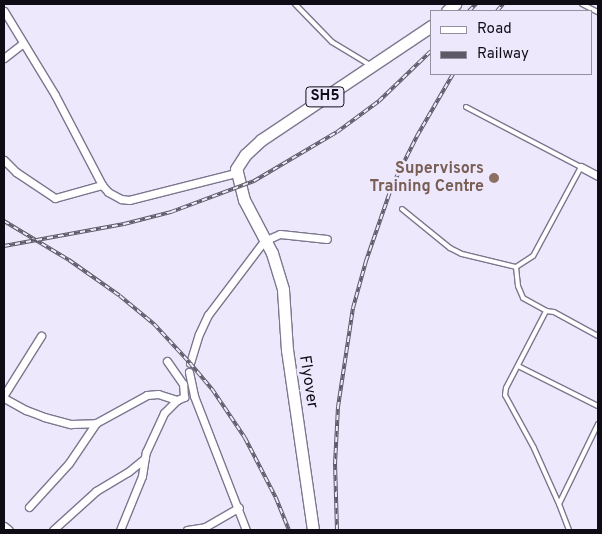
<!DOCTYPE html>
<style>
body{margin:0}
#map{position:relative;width:602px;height:534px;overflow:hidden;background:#eee8fd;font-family:Overpass,sans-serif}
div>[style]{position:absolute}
.roads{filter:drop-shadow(1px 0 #7d768e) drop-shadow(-1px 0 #7d768e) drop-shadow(0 1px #7d768e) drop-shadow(0 -1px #7d768e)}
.lane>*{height:4px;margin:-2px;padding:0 2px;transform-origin:2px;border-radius:2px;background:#fff}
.street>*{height:7px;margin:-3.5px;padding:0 3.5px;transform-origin:3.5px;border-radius:3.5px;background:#fff}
.primary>*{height:11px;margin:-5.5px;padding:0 5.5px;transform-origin:5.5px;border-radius:5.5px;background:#fff}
.rail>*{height:4px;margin-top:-2px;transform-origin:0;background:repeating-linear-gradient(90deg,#eee8fd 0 5.5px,#5d5966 0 11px);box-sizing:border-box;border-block:1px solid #5d5966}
.dots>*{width:14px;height:14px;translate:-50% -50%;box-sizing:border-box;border:2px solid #eee8fd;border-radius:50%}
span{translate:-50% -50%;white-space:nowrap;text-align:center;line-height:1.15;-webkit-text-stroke:5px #eee8fd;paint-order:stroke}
.shield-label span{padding:1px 4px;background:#eee8fd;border:1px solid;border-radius:4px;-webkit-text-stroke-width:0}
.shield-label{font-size:15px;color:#0f0c15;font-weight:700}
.education-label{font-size:16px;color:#785e54;font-weight:700}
.right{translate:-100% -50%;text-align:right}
.street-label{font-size:16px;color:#0f0c15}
.frame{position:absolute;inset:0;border:5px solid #0f0c15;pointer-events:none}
.legend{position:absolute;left:430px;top:10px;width:162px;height:65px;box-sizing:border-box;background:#eee8fd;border:1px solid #9590a0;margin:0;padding:6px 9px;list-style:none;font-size:15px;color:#0f0c15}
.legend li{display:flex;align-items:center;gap:10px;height:25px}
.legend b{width:25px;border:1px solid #9590a0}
</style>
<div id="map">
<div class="roads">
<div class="lane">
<i style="left:295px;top:4px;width:53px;rotate:45.8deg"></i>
<i style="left:332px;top:42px;width:44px;rotate:31.2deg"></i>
<i style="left:582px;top:4px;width:18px;rotate:27deg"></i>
<i style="left:466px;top:107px;width:130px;rotate:27.6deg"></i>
<i style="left:581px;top:167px;width:101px;rotate:118.3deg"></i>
<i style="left:533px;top:256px;width:20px;rotate:147deg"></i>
<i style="left:516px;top:267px;width:19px;rotate:84deg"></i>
<i style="left:518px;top:286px;width:13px;rotate:67deg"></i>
<i style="left:523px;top:298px;width:26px;rotate:29deg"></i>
<i style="left:402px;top:209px;width:62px;rotate:39.1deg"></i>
<i style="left:450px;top:248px;width:13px;rotate:27deg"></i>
<i style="left:462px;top:254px;width:56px;rotate:13.5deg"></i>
<i style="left:518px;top:366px;width:89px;rotate:26.6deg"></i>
<i style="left:559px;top:504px;width:61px;rotate:-114.1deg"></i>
<i style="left:534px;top:448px;width:60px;rotate:-118.7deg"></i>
<i style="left:505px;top:395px;width:7px;rotate:-82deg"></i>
<i style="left:506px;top:388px;width:87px;rotate:-62.5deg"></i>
<i style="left:546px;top:311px;width:8px;rotate:7deg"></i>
<i style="left:554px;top:312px;width:50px;rotate:28.6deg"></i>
<i style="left:569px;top:530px;width:28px;rotate:-111deg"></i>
<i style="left:559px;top:504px;width:89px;rotate:-64deg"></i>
</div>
<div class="street">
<i style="left:4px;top:11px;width:98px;rotate:58.7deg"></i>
<i style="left:55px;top:95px;width:102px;rotate:62.4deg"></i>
<i style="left:102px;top:185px;width:9px;rotate:49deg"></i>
<i style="left:108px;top:192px;width:15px;rotate:28deg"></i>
<i style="left:121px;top:199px;width:8px;rotate:7deg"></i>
<i style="left:129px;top:200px;width:110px;rotate:-14.2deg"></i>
<i style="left:4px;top:58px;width:24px;rotate:-38deg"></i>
<i style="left:4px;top:160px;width:17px;rotate:45deg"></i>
<i style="left:16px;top:172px;width:47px;rotate:33.7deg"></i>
<i style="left:55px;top:198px;width:49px;rotate:-15.5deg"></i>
<i style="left:581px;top:167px;width:19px;rotate:28deg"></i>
<i style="left:190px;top:363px;width:30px;rotate:-73deg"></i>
<i style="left:199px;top:334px;width:21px;rotate:-65deg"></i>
<i style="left:208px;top:315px;width:93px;rotate:-52.9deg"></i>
<i style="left:264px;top:241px;width:17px;rotate:-24deg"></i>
<i style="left:280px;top:234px;width:47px;rotate:6.1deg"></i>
<i style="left:189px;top:372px;width:25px;rotate:78deg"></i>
<i style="left:194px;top:396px;width:144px;rotate:68.8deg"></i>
<i style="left:4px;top:395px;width:70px;rotate:-57.9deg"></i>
<i style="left:4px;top:398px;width:25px;rotate:29deg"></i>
<i style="left:26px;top:410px;width:19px;rotate:21deg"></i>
<i style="left:44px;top:417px;width:28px;rotate:15deg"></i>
<i style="left:71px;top:424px;width:25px;rotate:-2deg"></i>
<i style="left:96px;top:423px;width:58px;rotate:-28.8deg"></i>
<i style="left:147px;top:395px;width:11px;rotate:-5deg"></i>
<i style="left:158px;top:394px;width:20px;rotate:18deg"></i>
<i style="left:177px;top:400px;width:8px;rotate:-23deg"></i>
<i style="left:184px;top:397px;width:13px;rotate:-94deg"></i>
<i style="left:183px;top:384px;width:28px;rotate:-125deg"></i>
<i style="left:29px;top:507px;width:59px;rotate:-47.7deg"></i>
<i style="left:69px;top:463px;width:48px;rotate:-56deg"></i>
<i style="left:4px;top:526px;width:6px;rotate:39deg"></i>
<i style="left:53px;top:530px;width:58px;rotate:-42.2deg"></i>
<i style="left:96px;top:491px;width:37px;rotate:-31deg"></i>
<i style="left:128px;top:472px;width:21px;rotate:-39deg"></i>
<i style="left:120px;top:530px;width:58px;rotate:-67.8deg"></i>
<i style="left:142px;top:476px;width:24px;rotate:-81deg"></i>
<i style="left:146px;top:452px;width:43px;rotate:-65.2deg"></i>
<i style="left:164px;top:413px;width:18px;rotate:-45deg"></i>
<i style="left:187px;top:530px;width:18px;rotate:-9deg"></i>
<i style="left:205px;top:527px;width:39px;rotate:-30deg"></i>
</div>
<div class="primary">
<i style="left:447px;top:11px;width:11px;rotate:-41deg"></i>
<i style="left:313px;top:530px;width:182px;rotate:-98.2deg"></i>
<i style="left:287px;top:350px;width:61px;rotate:-93.8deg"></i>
<i style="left:283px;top:289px;width:38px;rotate:-107deg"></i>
<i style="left:272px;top:253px;width:60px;rotate:-117.8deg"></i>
<i style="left:244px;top:200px;width:32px;rotate:-104deg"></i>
<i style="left:236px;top:169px;width:17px;rotate:-57deg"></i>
<i style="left:245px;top:155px;width:22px;rotate:-43deg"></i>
<i style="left:261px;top:140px;width:205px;rotate:-33.8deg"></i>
</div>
</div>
<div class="rail">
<i style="left:469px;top:11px;width:10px;rotate:-45deg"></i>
<i style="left:497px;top:11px;width:9px;rotate:-49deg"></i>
<i style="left:4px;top:221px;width:76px;rotate:31deg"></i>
<i style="left:69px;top:260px;width:62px;rotate:35.2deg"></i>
<i style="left:120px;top:296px;width:44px;rotate:39.5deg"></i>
<i style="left:154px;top:324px;width:53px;rotate:47.3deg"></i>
<i style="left:190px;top:363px;width:34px;rotate:50deg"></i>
<i style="left:212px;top:389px;width:59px;rotate:56deg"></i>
<i style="left:245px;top:438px;width:68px;rotate:62.7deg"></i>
<i style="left:276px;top:498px;width:35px;rotate:68deg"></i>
<i style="left:4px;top:246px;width:122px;rotate:-10.4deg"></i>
<i style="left:124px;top:224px;width:49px;rotate:-14.3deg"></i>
<i style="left:171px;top:212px;width:89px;rotate:-20.5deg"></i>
<i style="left:254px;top:181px;width:96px;rotate:-30.6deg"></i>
<i style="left:337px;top:132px;width:52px;rotate:-36.4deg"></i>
<i style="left:379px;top:101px;width:72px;rotate:-43.9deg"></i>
<i style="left:337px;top:530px;width:66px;rotate:-91.7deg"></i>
<i style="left:335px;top:464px;width:57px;rotate:-87deg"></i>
<i style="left:338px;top:407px;width:100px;rotate:-81.4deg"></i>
<i style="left:353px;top:308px;width:49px;rotate:-74.5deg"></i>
<i style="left:366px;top:261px;width:79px;rotate:-70.9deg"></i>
<i style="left:392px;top:186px;width:56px;rotate:-63.4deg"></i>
<i style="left:417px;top:136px;width:72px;rotate:-59.9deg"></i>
</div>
<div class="dots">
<i style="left:494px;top:178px;background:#8d6e63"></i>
</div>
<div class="shield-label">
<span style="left:325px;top:97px">SH5</span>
</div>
<div class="education-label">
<span class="right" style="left:484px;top:178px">Supervisors<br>Training Centre</span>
</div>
<div class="street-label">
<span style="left:308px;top:382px;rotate:81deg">Flyover</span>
</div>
<div class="frame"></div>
<ul class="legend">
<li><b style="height:6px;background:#fff"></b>Road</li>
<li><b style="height:6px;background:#5d5966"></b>Railway</li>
</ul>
</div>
